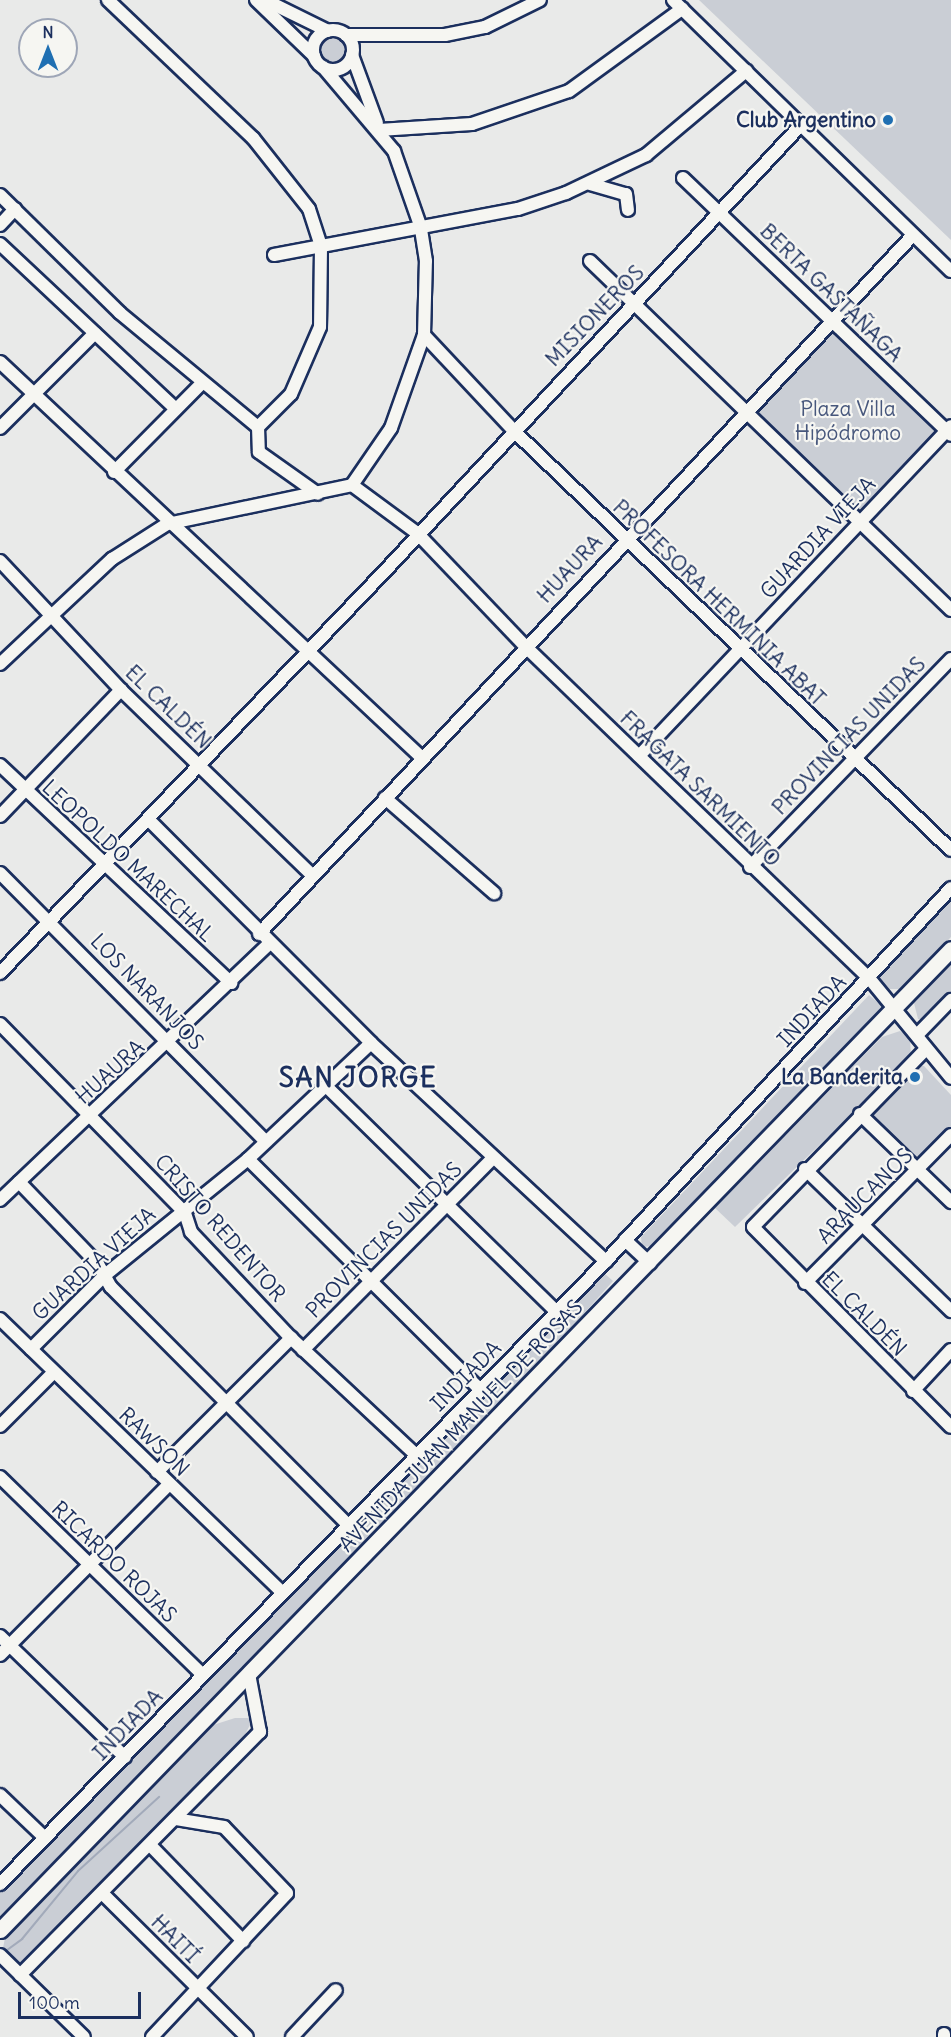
<!DOCTYPE html>
<meta charset="utf-8">
<style>
body{margin:0}
#map{position:relative;width:951px;height:2037px;overflow:hidden;background:#e9eae9;font-family:Delius,sans-serif}
div>[style]{position:absolute}
.green>*{inset:0;background:#caced5;transform-origin:0 0}
.round{border-radius:50%}
.stream>*{height:2px;margin:-1px;padding:0 1px;transform-origin:1px;border-radius:1px;background:#a2aaba}
.roads{filter:drop-shadow(2px 0 #1b2f5e) drop-shadow(-2px 0 #1b2f5e) drop-shadow(0 2px #1b2f5e) drop-shadow(0 -2px #1b2f5e)}
.minor>*{height:12px;margin:-6px;padding:0 6px;transform-origin:6px;border-radius:6px;background:#f6f6f2}
.minor>.ring{margin:-6px;padding:0;box-sizing:content-box;background:none;border:12px solid #f6f6f2;border-radius:50%}
.major>*{height:15px;margin:-7.5px;padding:0 7.5px;transform-origin:7.5px;border-radius:7.5px;background:#f6f6f2}
.dots>*{width:16px;height:16px;translate:-50% -50%;box-sizing:border-box;border:3px solid #f6f6f2;border-radius:50%}
span{translate:-50% -50%;white-space:nowrap;text-align:center;line-height:1.15;-webkit-text-stroke:4.5px #f6f6f2;paint-order:stroke}
.poi-label{font-size:21px;color:#1b2f5e;font-weight:700}
.right{translate:-100% -50%;text-align:right}
.street-label{font-size:21px;color:#1b2f5e}
.park-label{font-size:21px;color:#47577c}
.district-label{font-size:27px;color:#1b2f5e;font-weight:700;letter-spacing:1.5px}
.north{position:absolute;left:18px;top:18px;width:60px;height:60px;box-sizing:border-box;background:#f6f6f2;border:2px solid #9ea6b7;border-radius:50%;rotate:0deg;font-size:16px;font-weight:700;line-height:24px;text-align:center;color:#1b2f5e}
.north::after{content:'';display:block;margin:auto;width:21px;height:27px;background:#1f6fb2;clip-path:polygon(50% 0,100% 100%,50% 72%,0 100%)}
.scale{position:absolute;left:18px;top:1992px;width:123px;height:27px;box-sizing:border-box;border:3px solid #1b2f5e;border-top:0;padding-left:8px;font-size:18px;line-height:21px;white-space:nowrap;color:#1b2f5e;-webkit-text-stroke:4px #f6f6f2;paint-order:stroke}
</style>
<div id="map">
<div class="green">
<i style="clip-path:polygon(699px 0,951px 0,951px 240px)"></i>
<i class="round" style="left:320px;top:35px;width:28px;height:28px"></i>
<i style="left:834px;top:329px;width:148px;height:115px;rotate:44deg"></i>
<i style="clip-path:polygon(951px 895px,951px 937px,903px 989px,888px 989px,880px 982px,880px 972px)"></i>
<i style="clip-path:polygon(951px 961px,951px 995px,927px 1019px,918px 1019px,914px 1003px)"></i>
<i style="clip-path:polygon(869px 995px,881px 1005px,880px 1013px,653px 1246px,642px 1247px,641px 1237px)"></i>
<i style="clip-path:polygon(900px 1031px,910px 1039px,911px 1056px,735px 1227px,715px 1208px,882px 1037px)"></i>
<i style="clip-path:polygon(915px 1066px,924px 1066px,951px 1095px,951px 1129px,923px 1158px,915px 1159px,873px 1118px,873px 1108px)"></i>
<i style="clip-path:polygon(604px 1273px,613px 1281px,507px 1399px,0 1916px,0 1893px,22px 1867px)"></i>
<i style="clip-path:polygon(235px 1718px,249px 1718px,251px 1723px,239px 1746px,26px 1964px,18px 1964px,3px 1948px,5px 1938px,210px 1726px)"></i>
</div>
<div class="stream">
<i style="left:3px;top:1953px;width:24px;rotate:-36deg"></i>
<i style="left:22px;top:1939px;width:88px;rotate:-50.5deg"></i>
<i style="left:78px;top:1871px;width:110px;rotate:-42.4deg"></i>
</div>
<div class="roads">
<div class="minor">
<i style="left:108px;top:0;width:200px;rotate:43.6deg"></i>
<i style="left:253px;top:138px;width:90px;rotate:51.7deg"></i>
<i style="left:309px;top:209px;width:40px;rotate:72deg"></i>
<i style="left:321px;top:247px;width:80px;rotate:90.7deg"></i>
<i style="left:320px;top:327px;width:73px;rotate:113.4deg"></i>
<i style="left:291px;top:394px;width:47px;rotate:135deg"></i>
<i style="left:256px;top:0;width:81px;rotate:44deg"></i>
<i style="left:265px;top:0;width:70px;rotate:26.2deg"></i>
<i style="left:673px;top:0;width:388px;rotate:44.3deg"></i>
<i class="ring" style="left:313px;top:30px;width:28px;height:28px"></i>
<i style="left:346px;top:35px;width:99px"></i>
<i style="left:445px;top:35px;width:41px;rotate:-11.3deg"></i>
<i style="left:485px;top:27px;width:61px;rotate:-26.1deg"></i>
<i style="left:352px;top:55px;width:72px;rotate:69.8deg"></i>
<i style="left:379px;top:130px;width:93px;rotate:-3.7deg"></i>
<i style="left:472px;top:124px;width:102px;rotate:-18.8deg"></i>
<i style="left:569px;top:91px;width:140px;rotate:-36deg"></i>
<i style="left:683px;top:178px;width:371px;rotate:43.8deg"></i>
<i style="left:590px;top:184px;width:37px;rotate:16deg"></i>
<i style="left:626px;top:194px;width:16px;rotate:83deg"></i>
<i style="left:0;top:195px;width:168px;rotate:44.5deg"></i>
<i style="left:120px;top:313px;width:179px;rotate:39.6deg"></i>
<i style="left:258px;top:427px;width:25px;rotate:88deg"></i>
<i style="left:259px;top:452px;width:72px;rotate:35.4deg"></i>
<i style="left:0;top:225px;width:22px;rotate:-47deg"></i>
<i style="left:0;top:244px;width:241px;rotate:43.2deg"></i>
<i style="left:274px;top:255px;width:248px;rotate:-10.7deg"></i>
<i style="left:518px;top:209px;width:51px;rotate:-18.4deg"></i>
<i style="left:566px;top:193px;width:89px;rotate:-25.4deg"></i>
<i style="left:646px;top:155px;width:131px;rotate:-40deg"></i>
<i style="left:590px;top:261px;width:502px;rotate:44.03deg"></i>
<i style="left:424px;top:335px;width:132px;rotate:46.8deg"></i>
<i style="left:514px;top:431px;width:605px;rotate:43.8deg"></i>
<i style="left:0;top:362px;width:579px;rotate:43.18deg"></i>
<i style="left:0;top:428px;width:134px;rotate:-45deg"></i>
<i style="left:114px;top:472px;width:124px;rotate:-45.3deg"></i>
<i style="left:352px;top:485px;width:81px;rotate:36.4deg"></i>
<i style="left:417px;top:533px;width:156px;rotate:46.3deg"></i>
<i style="left:525px;top:646px;width:478px;rotate:44deg"></i>
<i style="left:869px;top:978px;width:129px;rotate:50.6deg"></i>
<i style="left:0;top:561px;width:177px;rotate:46.8deg"></i>
<i style="left:121px;top:690px;width:267px;rotate:44.1deg"></i>
<i style="left:0;top:664px;width:154px;rotate:-43.2deg"></i>
<i style="left:112px;top:559px;width:65px;rotate:-32.5deg"></i>
<i style="left:167px;top:524px;width:189px;rotate:-11.9deg"></i>
<i style="left:352px;top:485px;width:69px;rotate:-55.6deg"></i>
<i style="left:391px;top:428px;width:99px;rotate:-70.5deg"></i>
<i style="left:424px;top:335px;width:74px;rotate:-88.5deg"></i>
<i style="left:426px;top:261px;width:33px;rotate:-99deg"></i>
<i style="left:421px;top:228px;width:82px;rotate:-109.3deg"></i>
<i style="left:394px;top:151px;width:110px;rotate:-130.2deg"></i>
<i style="left:639px;top:756px;width:454px;rotate:-46.6deg"></i>
<i style="left:0;top:765px;width:318px;rotate:43.3deg"></i>
<i style="left:385px;top:798px;width:145px;rotate:41.1deg"></i>
<i style="left:0;top:816px;width:175px;rotate:-46.2deg"></i>
<i style="left:148px;top:819px;width:316px;rotate:45.1deg"></i>
<i style="left:371px;top:1043px;width:321px;rotate:42.9deg"></i>
<i style="left:750px;top:867px;width:289px;rotate:-46deg"></i>
<i style="left:0;top:873px;width:375px;rotate:45.3deg"></i>
<i style="left:259px;top:934px;width:957px;rotate:-46.9deg"></i>
<i style="left:0;top:973px;width:555px;rotate:-46.24deg"></i>
<i style="left:384px;top:572px;width:611px;rotate:-46.99deg"></i>
<i style="left:0;top:1024px;width:264px;rotate:45.6deg"></i>
<i style="left:185px;top:1213px;width:20px;rotate:72deg"></i>
<i style="left:191px;top:1232px;width:146px;rotate:46.7deg"></i>
<i style="left:291px;top:1338px;width:170px;rotate:43.1deg"></i>
<i style="left:917px;top:1035px;width:49px;rotate:-45.8deg"></i>
<i style="left:926px;top:1049px;width:248px;rotate:134.2deg"></i>
<i style="left:753px;top:1227px;width:281px;rotate:45.3deg"></i>
<i style="left:327px;top:1087px;width:320px;rotate:44.4deg"></i>
<i style="left:860px;top:1114px;width:127px;rotate:44deg"></i>
<i style="left:248px;top:1159px;width:327px;rotate:44.8deg"></i>
<i style="left:805px;top:1169px;width:204px;rotate:44.2deg"></i>
<i style="left:19px;top:1182px;width:114px;rotate:46.1deg"></i>
<i style="left:98px;top:1264px;width:26px;rotate:61deg"></i>
<i style="left:111px;top:1287px;width:333px;rotate:45.1deg"></i>
<i style="left:0;top:1200px;width:371px;rotate:-43.6deg"></i>
<i style="left:625px;top:1240px;width:34px;rotate:43deg"></i>
<i style="left:805px;top:1283px;width:208px;rotate:-45.4deg"></i>
<i style="left:0;top:1319px;width:392px;rotate:44.1deg"></i>
<i style="left:31px;top:1349px;width:105px;rotate:-45deg"></i>
<i style="left:105px;top:1275px;width:184px;rotate:-39deg"></i>
<i style="left:248px;top:1159px;width:169px;rotate:-43.3deg"></i>
<i style="left:303px;top:1350px;width:270px;rotate:-45.3deg"></i>
<i style="left:913px;top:1391px;width:56px;rotate:-47.2deg"></i>
<i style="left:0;top:1426px;width:76px;rotate:-45deg"></i>
<i style="left:157px;top:1472px;width:190px;rotate:-45deg"></i>
<i style="left:0;top:1477px;width:282px;rotate:44.3deg"></i>
<i style="left:0;top:1636px;width:174px;rotate:44.1deg"></i>
<i style="left:0;top:1655px;width:240px;rotate:-45.3deg"></i>
<i style="left:0;top:1795px;width:62px;rotate:43.7deg"></i>
<i style="left:150px;top:1845px;width:134px;rotate:45.9deg"></i>
<i style="left:0;top:1884px;width:869px;rotate:-45.79deg"></i>
<i style="left:606px;top:1261px;width:508px;rotate:-47.23deg"></i>
<i style="left:102px;top:1893px;width:204px;rotate:44.8deg"></i>
<i style="left:0;top:1955px;width:117px;rotate:44.3deg"></i>
<i style="left:20px;top:1975px;width:342px;rotate:-45.4deg"></i>
<i style="left:260px;top:1732px;width:59px;rotate:-100.7deg"></i>
<i style="left:944px;top:2034px;width:3px;rotate:90deg"></i>
<i style="left:152px;top:2037px;width:197px;rotate:-46.8deg"></i>
<i style="left:287px;top:1893px;width:91px;rotate:-133.7deg"></i>
<i style="left:224px;top:1827px;width:50px;rotate:-170.7deg"></i>
<i style="left:292px;top:2037px;width:64px;rotate:-46.9deg"></i>
</div>
<div class="major">
<i style="left:0;top:1930px;width:1366px;rotate:-45.89deg"></i>
</div>
</div>
<div class="dots">
<i style="left:888px;top:120px;background:#1f6fb2"></i>
<i style="left:915px;top:1077px;background:#1f6fb2"></i>
</div>
<div class="poi-label">
<span class="right" style="left:876px;top:120px">Club Argentino</span>
<span class="right" style="left:903px;top:1077px">La Banderita</span>
</div>
<div class="street-label">
<span style="left:831px;top:293px;rotate:44deg">BERTA GASTAÑAGA</span>
<span style="left:595px;top:316px;rotate:-46deg">MISIONEROS</span>
<span style="left:818px;top:538px;rotate:-47deg">GUARDIA VIEJA</span>
<span style="left:570px;top:569px;rotate:-47deg">HUAURA</span>
<span style="left:719px;top:603px;rotate:44deg">PROFESORA HERMINIA ABAT</span>
<span style="left:168px;top:707px;rotate:44deg">EL CALDÉN</span>
<span style="left:849px;top:736px;rotate:-46deg">PROVINCIAS UNIDAS</span>
<span style="left:700px;top:789px;rotate:44deg">FRAGATA SARMIENTO</span>
<span style="left:128px;top:861px;rotate:43deg">LEOPOLDO MARECHAL</span>
<span style="left:147px;top:992px;rotate:46deg">LOS NARANJOS</span>
<span style="left:812px;top:1011px;rotate:-47deg">INDIADA</span>
<span style="left:110px;top:1072px;rotate:-42deg">HUAURA</span>
<span style="left:865px;top:1196px;rotate:-45deg">ARAUCANOS</span>
<span style="left:220px;top:1228px;rotate:49deg">CRISTO REDENTOR</span>
<span style="left:384px;top:1240px;rotate:-45deg">PROVINCIAS UNIDAS</span>
<span style="left:94px;top:1264px;rotate:-42deg">GUARDIA VIEJA</span>
<span style="left:864px;top:1314px;rotate:45deg">EL CALDÉN</span>
<span style="left:466px;top:1376px;rotate:-45deg">INDIADA</span>
<span style="left:461px;top:1426px;rotate:-46deg">AVENIDA JUAN MANUEL DE ROSAS</span>
<span style="left:154px;top:1442px;rotate:44deg">RAWSON</span>
<span style="left:114px;top:1562px;rotate:44deg">RICARDO ROJAS</span>
<span style="left:128px;top:1725px;rotate:-46deg">INDIADA</span>
<span style="left:175px;top:1939px;rotate:45deg">HAITÍ</span>
</div>
<div class="park-label">
<span style="left:848px;top:421px">Plaza Villa<br>Hipódromo</span>
</div>
<div class="district-label">
<span style="left:358px;top:1078px">SAN JORGE</span>
</div>
<div class="north">N</div>
<div class="scale">100 m</div>
</div>
